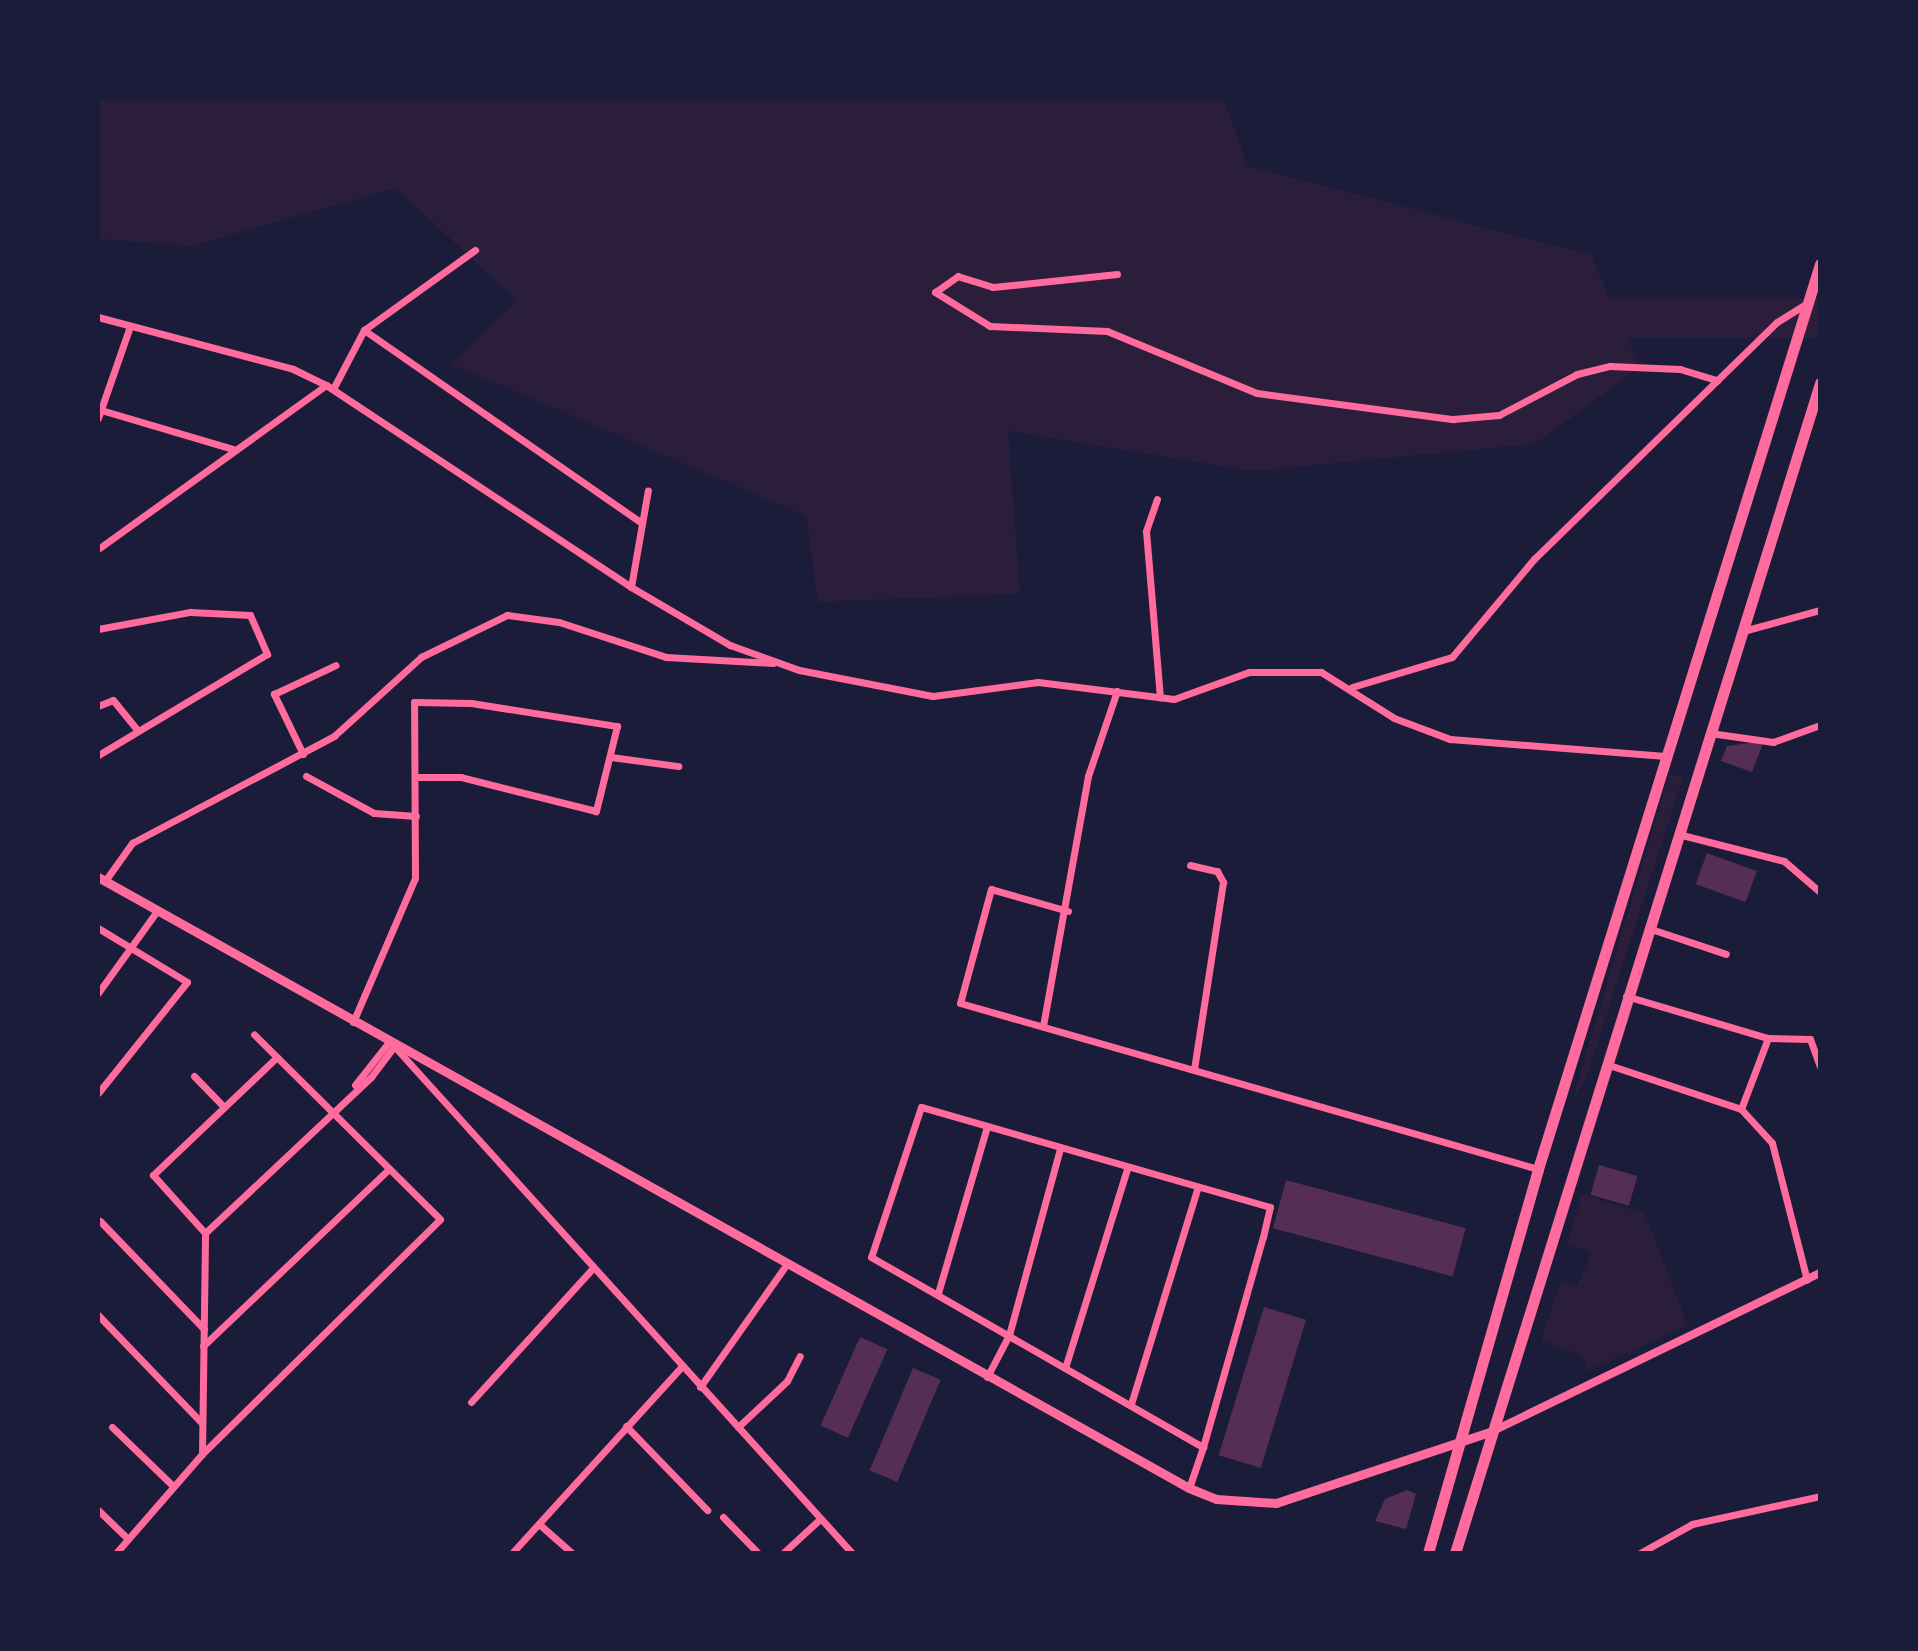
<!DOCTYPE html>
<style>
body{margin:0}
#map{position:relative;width:1918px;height:1651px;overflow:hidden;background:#1b1b3a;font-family:"Nunito Sans",sans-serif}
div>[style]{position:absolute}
.green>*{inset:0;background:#2a1e3b;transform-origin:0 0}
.building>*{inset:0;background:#542f53;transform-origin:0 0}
.minor>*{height:7px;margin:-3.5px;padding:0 3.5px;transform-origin:3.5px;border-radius:3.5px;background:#ff6b9d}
.tertiary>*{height:8px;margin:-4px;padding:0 4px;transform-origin:4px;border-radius:4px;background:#ff6b9d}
.secondary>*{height:9px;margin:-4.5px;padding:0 4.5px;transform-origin:4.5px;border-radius:4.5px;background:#ff6b9d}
.trunk>*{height:11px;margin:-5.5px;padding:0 5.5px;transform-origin:5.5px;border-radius:5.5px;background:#ff6b9d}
span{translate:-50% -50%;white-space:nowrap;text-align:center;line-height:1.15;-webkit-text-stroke:6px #1b1b3a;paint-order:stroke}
.frame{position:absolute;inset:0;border:100px solid #1b1b3a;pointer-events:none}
</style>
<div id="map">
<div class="green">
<i style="clip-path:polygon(98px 98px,1223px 98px,1248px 166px,1591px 255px,1640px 367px,1535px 444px,1252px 471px,1008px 431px,1020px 594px,818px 602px,806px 516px,451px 364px,517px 301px,396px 188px,192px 246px,98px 239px)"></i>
<i style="left:1820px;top:299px;width:39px;height:433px;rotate:90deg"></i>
<i style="clip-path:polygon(1669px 774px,1683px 777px,1588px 1073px,1571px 1104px)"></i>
<i style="clip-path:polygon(1582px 1194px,1645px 1214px,1688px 1325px,1588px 1371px,1582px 1356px,1541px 1340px,1560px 1282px,1577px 1286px,1591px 1253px,1567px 1244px)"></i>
</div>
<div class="building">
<i style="clip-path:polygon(1764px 741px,1752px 772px,1721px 761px,1727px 746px)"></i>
<i style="left:1707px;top:853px;width:53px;height:33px;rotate:20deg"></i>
<i style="left:1599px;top:1165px;width:40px;height:31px;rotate:16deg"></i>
<i style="left:1286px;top:1180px;width:186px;height:50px;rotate:15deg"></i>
<i style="left:1264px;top:1307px;width:44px;height:155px;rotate:17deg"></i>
<i style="left:860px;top:1337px;width:30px;height:97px;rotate:24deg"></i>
<i style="left:913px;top:1368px;width:30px;height:111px;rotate:23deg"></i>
<i style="clip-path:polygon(1407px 1490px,1416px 1494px,1406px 1529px,1375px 1521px,1385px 1499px)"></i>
</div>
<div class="minor">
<i style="left:1117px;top:274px;width:125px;rotate:174deg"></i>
<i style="left:993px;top:287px;width:37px;rotate:-163deg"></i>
<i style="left:958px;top:276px;width:28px;rotate:145deg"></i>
<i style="left:935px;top:292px;width:65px;rotate:31.7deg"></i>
<i style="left:990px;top:326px;width:117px;rotate:2.4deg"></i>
<i style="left:1107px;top:331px;width:162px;rotate:22.5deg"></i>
<i style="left:1257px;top:393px;width:198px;rotate:7.6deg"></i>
<i style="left:1453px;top:419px;width:46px;rotate:-5deg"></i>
<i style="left:1499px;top:415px;width:88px;rotate:-27.7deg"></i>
<i style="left:1577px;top:374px;width:34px;rotate:-14deg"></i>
<i style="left:1610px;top:366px;width:70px;rotate:2.5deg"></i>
<i style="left:1680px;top:369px;width:39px;rotate:17deg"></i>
<i style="left:98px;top:317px;width:202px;rotate:14.9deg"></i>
<i style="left:293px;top:369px;width:37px;rotate:26deg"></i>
<i style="left:326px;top:385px;width:366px;rotate:33.5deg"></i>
<i style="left:631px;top:587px;width:115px;rotate:30.4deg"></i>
<i style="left:730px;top:645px;width:73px;rotate:19.9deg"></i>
<i style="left:799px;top:670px;width:136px;rotate:11deg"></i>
<i style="left:933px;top:696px;width:106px;rotate:-7.6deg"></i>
<i style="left:1038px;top:682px;width:137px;rotate:7.1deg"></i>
<i style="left:1174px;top:699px;width:80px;rotate:-19.8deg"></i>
<i style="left:1249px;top:672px;width:72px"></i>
<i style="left:1321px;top:672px;width:86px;rotate:32.2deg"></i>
<i style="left:1394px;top:718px;width:60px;rotate:20.6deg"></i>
<i style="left:1450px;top:739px;width:216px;rotate:4.5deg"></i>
<i style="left:364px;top:330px;width:338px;rotate:34.8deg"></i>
<i style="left:333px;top:389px;width:67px;rotate:-62.3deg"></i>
<i style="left:364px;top:330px;width:137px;rotate:-35.8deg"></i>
<i style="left:101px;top:410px;width:138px;rotate:16.5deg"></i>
<i style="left:98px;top:418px;width:97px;rotate:-70.8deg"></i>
<i style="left:1157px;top:499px;width:34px;rotate:109deg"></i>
<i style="left:1146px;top:531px;width:167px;rotate:85.2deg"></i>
<i style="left:98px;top:549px;width:281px;rotate:-35.7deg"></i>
<i style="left:631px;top:587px;width:98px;rotate:-80.1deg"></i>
<i style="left:98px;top:629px;width:94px;rotate:-10.5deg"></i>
<i style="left:190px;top:612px;width:60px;rotate:2.9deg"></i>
<i style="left:250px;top:615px;width:43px;rotate:66.4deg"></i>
<i style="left:267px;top:654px;width:197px;rotate:149.1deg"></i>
<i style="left:1743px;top:631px;width:80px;rotate:-15.3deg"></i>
<i style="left:1352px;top:687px;width:104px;rotate:-16.7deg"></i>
<i style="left:1452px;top:657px;width:128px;rotate:-50.1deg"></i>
<i style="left:1534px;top:559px;width:339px;rotate:-44.3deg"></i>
<i style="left:1777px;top:322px;width:34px;rotate:-32deg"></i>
<i style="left:98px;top:706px;width:16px;rotate:-22deg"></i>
<i style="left:113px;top:700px;width:38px;rotate:51deg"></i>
<i style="left:1710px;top:733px;width:64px;rotate:8.1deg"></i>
<i style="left:1773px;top:742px;width:50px;rotate:-19.9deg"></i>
<i style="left:303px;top:754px;width:67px;rotate:-115.8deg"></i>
<i style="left:274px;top:694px;width:68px;rotate:-25.1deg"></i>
<i style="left:611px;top:757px;width:68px;rotate:7.7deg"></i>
<i style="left:306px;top:776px;width:77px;rotate:28.6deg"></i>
<i style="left:374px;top:813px;width:42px;rotate:4.1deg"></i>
<i style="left:1678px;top:834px;width:109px;rotate:14.3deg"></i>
<i style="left:1784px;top:861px;width:48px;rotate:40.7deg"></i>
<i style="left:1190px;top:865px;width:28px;rotate:13deg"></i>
<i style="left:1217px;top:871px;width:13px;rotate:61deg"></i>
<i style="left:1223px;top:882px;width:189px;rotate:98.8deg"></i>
<i style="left:105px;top:881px;width:47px;rotate:-54.6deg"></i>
<i style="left:132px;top:843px;width:229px;rotate:-27.9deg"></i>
<i style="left:334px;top:736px;width:118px;rotate:-42.2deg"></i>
<i style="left:421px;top:657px;width:96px;rotate:-26deg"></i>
<i style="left:507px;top:615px;width:52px;rotate:7.7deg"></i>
<i style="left:559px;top:622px;width:113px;rotate:18.1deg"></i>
<i style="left:666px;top:657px;width:107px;rotate:3.2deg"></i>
<i style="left:1068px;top:911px;width:80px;rotate:-164.1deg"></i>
<i style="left:991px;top:889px;width:118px;rotate:105.2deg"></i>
<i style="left:960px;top:1003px;width:601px;rotate:16.02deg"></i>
<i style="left:98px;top:928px;width:104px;rotate:31.2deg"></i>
<i style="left:187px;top:982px;width:142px;rotate:128.7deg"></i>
<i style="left:1648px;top:928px;width:82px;rotate:18.4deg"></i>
<i style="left:98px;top:993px;width:101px;rotate:-54.3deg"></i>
<i style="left:1626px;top:996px;width:148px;rotate:16.5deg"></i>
<i style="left:1768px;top:1038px;width:42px;rotate:1.4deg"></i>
<i style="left:1810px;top:1039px;width:29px;rotate:70deg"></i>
<i style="left:353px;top:1022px;width:157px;rotate:-66.7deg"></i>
<i style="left:415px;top:878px;width:176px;rotate:-90.3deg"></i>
<i style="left:414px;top:702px;width:57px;rotate:1deg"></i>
<i style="left:471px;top:703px;width:148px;rotate:9deg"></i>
<i style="left:617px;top:726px;width:88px;rotate:103.9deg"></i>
<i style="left:596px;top:811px;width:139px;rotate:-165.9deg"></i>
<i style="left:461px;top:777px;width:46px;rotate:180deg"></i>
<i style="left:1043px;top:1026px;width:254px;rotate:-79.8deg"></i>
<i style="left:1088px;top:776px;width:90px;rotate:-71.2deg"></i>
<i style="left:1606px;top:1064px;width:142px;rotate:18.4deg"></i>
<i style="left:1741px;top:1109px;width:46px;rotate:47.6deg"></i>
<i style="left:1772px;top:1143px;width:141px;rotate:75.7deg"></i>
<i style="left:194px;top:1076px;width:43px;rotate:45.9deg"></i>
<i style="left:355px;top:1085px;width:53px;rotate:-51.8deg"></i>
<i style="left:1741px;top:1109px;width:76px;rotate:-69.2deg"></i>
<i style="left:100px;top:1221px;width:150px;rotate:46.1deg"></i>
<i style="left:205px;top:1233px;width:78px;rotate:-131.9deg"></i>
<i style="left:153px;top:1175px;width:171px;rotate:-43.6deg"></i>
<i style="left:938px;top:1293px;width:173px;rotate:-73.6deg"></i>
<i style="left:98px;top:1315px;width:150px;rotate:46.1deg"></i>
<i style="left:203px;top:1346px;width:257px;rotate:-43.6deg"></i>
<i style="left:1065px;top:1368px;width:208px;rotate:-72.7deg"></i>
<i style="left:987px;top:1377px;width:47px;rotate:-62.4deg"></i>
<i style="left:1009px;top:1335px;width:193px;rotate:-74.7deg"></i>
<i style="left:700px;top:1387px;width:149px;rotate:-54.8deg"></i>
<i style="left:471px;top:1402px;width:178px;rotate:-47.7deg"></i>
<i style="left:1131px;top:1404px;width:225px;rotate:-72.9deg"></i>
<i style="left:626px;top:1426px;width:117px;rotate:46deg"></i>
<i style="left:112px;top:1427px;width:83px;rotate:44deg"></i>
<i style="left:738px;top:1427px;width:67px;rotate:-43.2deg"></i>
<i style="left:787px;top:1381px;width:28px;rotate:-63deg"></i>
<i style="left:202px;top:1454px;width:221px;rotate:-89.2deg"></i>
<i style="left:205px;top:1233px;width:228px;rotate:-43.2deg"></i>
<i style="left:371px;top:1077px;width:39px;rotate:-53deg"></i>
<i style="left:394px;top:1046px;width:683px;rotate:47.91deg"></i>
<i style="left:1189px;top:1488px;width:43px;rotate:-71.1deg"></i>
<i style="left:1203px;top:1447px;width:218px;rotate:-74.1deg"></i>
<i style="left:1263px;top:1237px;width:31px;rotate:-77deg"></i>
<i style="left:1270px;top:1207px;width:363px;rotate:-164deg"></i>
<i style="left:921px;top:1107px;width:158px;rotate:108.4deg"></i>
<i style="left:871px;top:1257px;width:383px;rotate:29.8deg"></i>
<i style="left:98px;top:1510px;width:40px;rotate:44deg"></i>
<i style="left:723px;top:1517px;width:50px;rotate:45.8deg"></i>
<i style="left:539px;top:1524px;width:44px;rotate:41.3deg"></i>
<i style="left:116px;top:1553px;width:131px;rotate:-49deg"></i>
<i style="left:202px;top:1454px;width:334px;rotate:-44.6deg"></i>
<i style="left:440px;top:1219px;width:262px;rotate:-135.2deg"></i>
<i style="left:512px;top:1553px;width:251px;rotate:-47.7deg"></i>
<i style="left:783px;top:1553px;width:50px;rotate:-42.6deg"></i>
<i style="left:1640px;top:1553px;width:60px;rotate:-29.1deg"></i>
<i style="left:1692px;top:1524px;width:131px;rotate:-12.3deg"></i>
</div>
<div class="tertiary">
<i style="left:1491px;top:1432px;width:365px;rotate:-25.8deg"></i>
</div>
<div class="secondary">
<i style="left:98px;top:877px;width:1250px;rotate:29.25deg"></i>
<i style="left:1189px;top:1488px;width:29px;rotate:22deg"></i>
<i style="left:1216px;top:1499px;width:60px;rotate:3.8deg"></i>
<i style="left:1276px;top:1503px;width:225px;rotate:-18.4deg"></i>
</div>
<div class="trunk">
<i style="left:1428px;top:1553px;width:399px;rotate:-74deg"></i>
<i style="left:1538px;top:1169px;width:948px;rotate:-72.69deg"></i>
<i style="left:1455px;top:1553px;width:1226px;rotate:-72.67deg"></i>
</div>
<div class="frame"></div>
</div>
